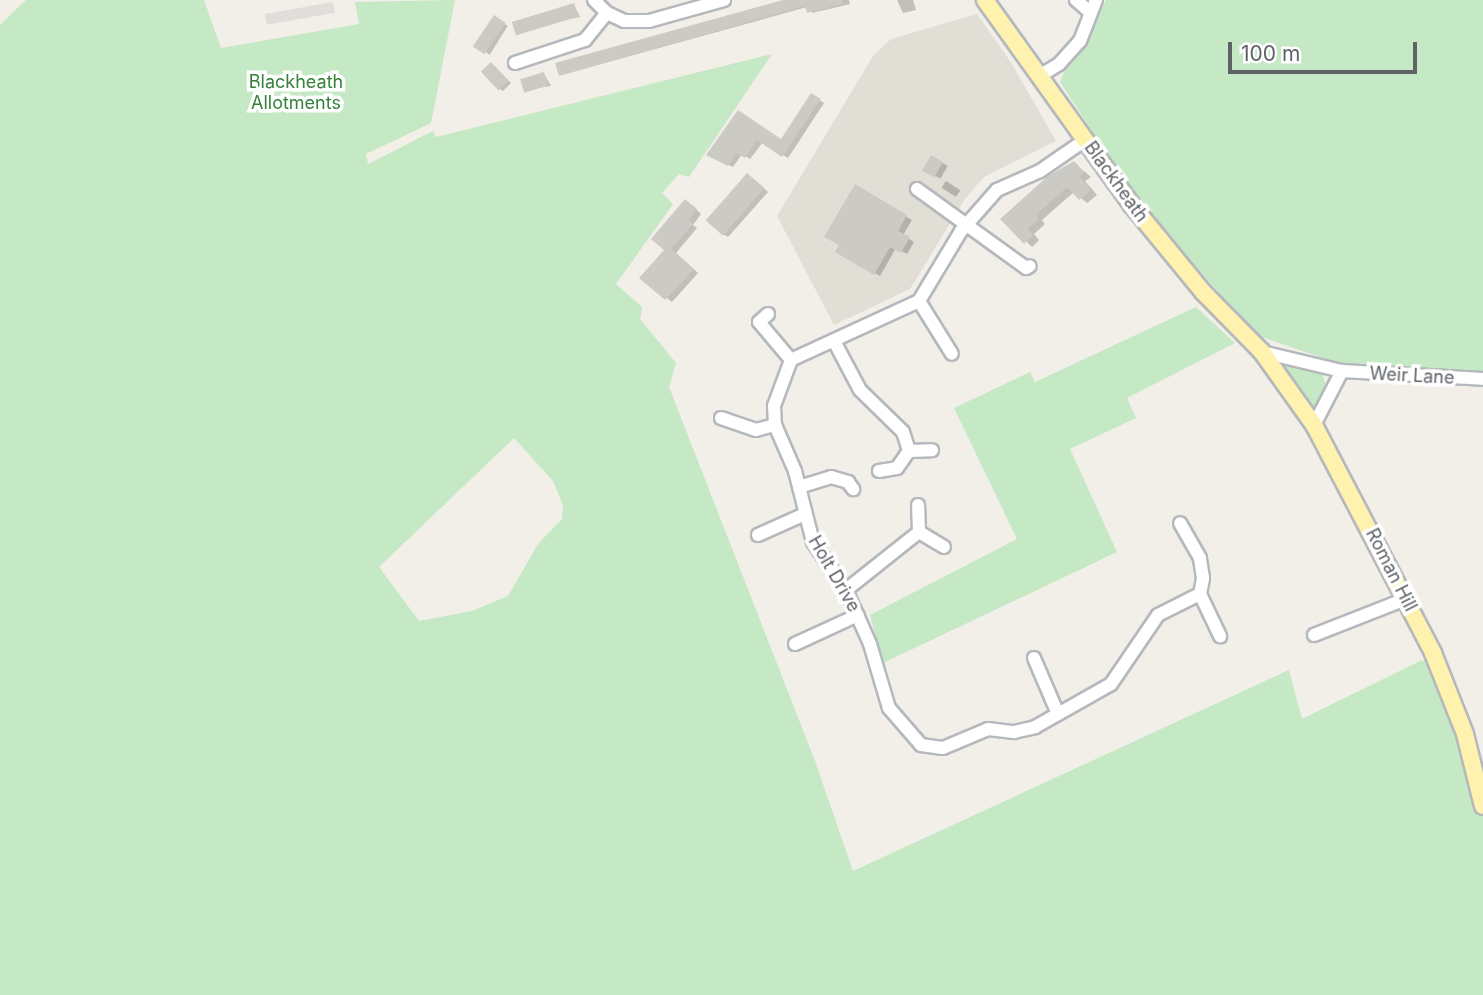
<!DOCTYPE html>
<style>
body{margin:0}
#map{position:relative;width:1483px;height:995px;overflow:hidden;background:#f1efe8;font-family:Inter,sans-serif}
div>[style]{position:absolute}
.industrial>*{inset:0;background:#e0deda;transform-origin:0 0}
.education>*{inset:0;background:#e1ded6}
.green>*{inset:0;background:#c5e8c5}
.shadow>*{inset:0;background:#0003;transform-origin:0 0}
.building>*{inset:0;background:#cccac5;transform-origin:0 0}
.roads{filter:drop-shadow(2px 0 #b5b8bc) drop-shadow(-2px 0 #b5b8bc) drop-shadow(0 2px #b5b8bc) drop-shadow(0 -2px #b5b8bc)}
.minor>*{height:12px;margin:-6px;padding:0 6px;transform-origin:6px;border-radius:6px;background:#fff}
.major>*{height:16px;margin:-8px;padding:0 8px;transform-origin:8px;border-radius:8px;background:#fff2af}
span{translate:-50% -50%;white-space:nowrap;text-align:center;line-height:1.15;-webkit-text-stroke:7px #fff;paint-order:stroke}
.park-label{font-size:18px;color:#348238}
.street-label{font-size:18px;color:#5f6368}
.scale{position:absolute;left:1228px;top:42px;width:189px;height:32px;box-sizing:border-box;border:4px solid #5f6368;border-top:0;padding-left:9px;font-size:21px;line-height:24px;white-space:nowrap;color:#5f6368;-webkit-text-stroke:5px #fff;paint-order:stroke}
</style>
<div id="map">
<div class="industrial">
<i style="left:333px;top:2px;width:11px;height:69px;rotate:80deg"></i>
</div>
<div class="education">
<i style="clip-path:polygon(977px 14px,1012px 64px,1056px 141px,984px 177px,965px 199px,910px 289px,834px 325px,777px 216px,873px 56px,891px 39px)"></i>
</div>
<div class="green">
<i style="clip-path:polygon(evenodd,26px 0,204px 0,221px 48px,359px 24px,355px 2px,455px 0,431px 123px,366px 154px,368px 164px,433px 131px,436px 137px,772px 54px,689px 177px,679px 174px,662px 193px,673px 204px,616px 284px,642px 307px,640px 319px,676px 363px,669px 387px,815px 761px,853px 871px,1289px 670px,1302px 719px,1420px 661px,1442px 658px,1483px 772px,1483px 995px,0 995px,0 25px,26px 0,514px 438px,553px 481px,563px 505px,562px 519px,538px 544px,508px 596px,472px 611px,419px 621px,379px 567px,514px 438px)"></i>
<i style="clip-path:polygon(1106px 0,1483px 0,1483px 379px,1369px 374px,1256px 335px,1138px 201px,1060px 82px,1067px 64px,1086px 44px)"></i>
<i style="clip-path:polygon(1196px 307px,1235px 343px,1127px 398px,1136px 418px,1070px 449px,1117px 552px,883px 663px,870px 615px,1017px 539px,954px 408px,1030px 372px,1035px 382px)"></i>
<i style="clip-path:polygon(1277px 362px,1322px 373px,1327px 389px,1315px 411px)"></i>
</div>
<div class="shadow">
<i style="clip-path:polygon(786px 0,849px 0,850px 4px,812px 13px,807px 7px,561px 75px)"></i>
<i style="clip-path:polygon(897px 0,913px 0,916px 10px,903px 13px)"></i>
<i style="clip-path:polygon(574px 5px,580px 17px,516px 29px)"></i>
<i style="left:495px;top:18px;width:15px;height:34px;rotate:32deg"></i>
<i style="clip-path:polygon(494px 66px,511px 83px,503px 91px,500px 89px)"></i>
<i style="clip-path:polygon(544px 74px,551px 86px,525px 90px)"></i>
<i style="clip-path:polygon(812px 95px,824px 103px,788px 158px,763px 142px,750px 159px,742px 154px,733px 167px,709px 155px,739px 112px,782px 141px)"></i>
<i style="left:932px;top:157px;width:18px;height:15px;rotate:29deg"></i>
<i style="clip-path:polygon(1074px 163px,1091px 177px,1085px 181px,1097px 195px,1087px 203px,1074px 192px,1042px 220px,1045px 224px,1034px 234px,1039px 240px,1032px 247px,1003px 219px)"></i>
<i style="clip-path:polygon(752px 178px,768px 192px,728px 237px,723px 234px)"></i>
<i style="left:946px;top:181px;width:17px;height:8px;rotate:33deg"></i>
<i style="clip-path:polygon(856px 187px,912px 220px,903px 235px,914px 242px,907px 254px,896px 248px,880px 276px,837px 251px)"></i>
<i style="clip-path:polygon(691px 205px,701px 214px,693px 225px,697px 228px,676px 253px,698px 273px,672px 302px,642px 278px,667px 250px)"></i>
</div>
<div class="building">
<i style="clip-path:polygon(783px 0,842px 0,843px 4px,807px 13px,805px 6px,559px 76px,555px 63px)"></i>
<i style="left:574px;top:3px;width:14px;height:65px;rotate:73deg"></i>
<i style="left:494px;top:15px;width:14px;height:38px;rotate:34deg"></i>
<i style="left:491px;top:62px;width:26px;height:14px;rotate:47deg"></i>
<i style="left:544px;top:72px;width:14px;height:25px;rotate:73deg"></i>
<i style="clip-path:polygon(811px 93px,821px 99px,782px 157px,757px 140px,745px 158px,737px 153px,728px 166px,706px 155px,738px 110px,781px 139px)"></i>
<i style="left:931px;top:155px;width:14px;height:18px;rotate:30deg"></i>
<i style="clip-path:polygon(1074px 161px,1084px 172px,1079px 176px,1091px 190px,1079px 200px,1067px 187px,1036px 215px,1039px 219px,1027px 229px,1033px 235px,1024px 244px,1000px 219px,1048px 176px)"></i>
<i style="left:747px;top:173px;width:23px;height:63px;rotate:41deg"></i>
<i style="clip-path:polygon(855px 184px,907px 215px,898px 231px,910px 237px,901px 253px,890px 247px,874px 275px,835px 252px,839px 245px,824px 237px)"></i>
<i style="clip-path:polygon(685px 199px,697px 209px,689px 220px,693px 224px,671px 249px,694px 269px,665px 300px,639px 278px,664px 250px,651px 239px)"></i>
</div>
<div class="roads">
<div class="minor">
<i style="left:594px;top:0;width:18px;rotate:45deg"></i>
<i style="left:1076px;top:0;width:18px;rotate:41deg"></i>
<i style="left:515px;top:63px;width:74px;rotate:-18.2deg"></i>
<i style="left:585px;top:40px;width:35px;rotate:-51deg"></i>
<i style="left:607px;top:13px;width:19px;rotate:25deg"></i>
<i style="left:624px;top:21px;width:25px"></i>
<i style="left:649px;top:21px;width:78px;rotate:-15.6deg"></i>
<i style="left:1041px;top:75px;width:21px;rotate:-31deg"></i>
<i style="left:1059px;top:64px;width:31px;rotate:-48deg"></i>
<i style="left:1080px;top:41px;width:44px;rotate:-68.7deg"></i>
<i style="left:1085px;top:140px;width:55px;rotate:145.4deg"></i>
<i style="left:1040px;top:171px;width:47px;rotate:156.2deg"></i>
<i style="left:997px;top:190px;width:55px;rotate:131.3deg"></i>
<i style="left:961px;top:231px;width:82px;rotate:121deg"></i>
<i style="left:919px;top:301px;width:141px;rotate:155.3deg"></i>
<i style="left:791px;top:360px;width:49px;rotate:110.3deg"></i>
<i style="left:774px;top:406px;width:19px;rotate:87deg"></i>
<i style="left:775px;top:425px;width:50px;rotate:66.5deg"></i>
<i style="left:795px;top:471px;width:73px;rotate:75.8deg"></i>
<i style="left:813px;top:542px;width:58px;rotate:55.5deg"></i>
<i style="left:846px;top:590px;width:59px;rotate:66deg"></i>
<i style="left:870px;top:644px;width:67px;rotate:73.5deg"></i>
<i style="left:889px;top:708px;width:49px;rotate:49.1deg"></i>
<i style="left:921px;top:745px;width:22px;rotate:8deg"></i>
<i style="left:943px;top:748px;width:49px;rotate:-22.9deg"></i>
<i style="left:988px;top:729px;width:26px;rotate:7deg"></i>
<i style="left:1014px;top:732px;width:22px;rotate:-13deg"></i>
<i style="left:1035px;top:727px;width:87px;rotate:-29.5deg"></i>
<i style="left:1111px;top:684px;width:83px;rotate:-55.7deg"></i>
<i style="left:1158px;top:615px;width:47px;rotate:-26.6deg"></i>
<i style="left:1200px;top:594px;width:16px;rotate:-79deg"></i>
<i style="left:1203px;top:578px;width:20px;rotate:-99deg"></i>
<i style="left:1200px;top:558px;width:40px;rotate:-119.7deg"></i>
<i style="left:917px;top:189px;width:135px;rotate:35.9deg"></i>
<i style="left:1026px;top:268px;width:4px;rotate:-27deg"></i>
<i style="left:919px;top:301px;width:62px;rotate:58.1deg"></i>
<i style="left:768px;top:314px;width:12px;rotate:138deg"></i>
<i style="left:759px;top:322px;width:50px;rotate:49.9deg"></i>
<i style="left:834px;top:341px;width:55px;rotate:62deg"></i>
<i style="left:860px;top:390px;width:60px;rotate:44.3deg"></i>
<i style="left:903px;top:432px;width:20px;rotate:72deg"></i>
<i style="left:909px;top:451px;width:23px;rotate:-2deg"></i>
<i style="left:1262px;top:352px;width:82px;rotate:13.4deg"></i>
<i style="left:1342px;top:371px;width:141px;rotate:3.2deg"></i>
<i style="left:721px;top:418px;width:37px;rotate:19deg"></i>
<i style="left:756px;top:430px;width:20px;rotate:-15deg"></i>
<i style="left:1314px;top:425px;width:61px;rotate:-62.6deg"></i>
<i style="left:879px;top:471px;width:18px;rotate:-9deg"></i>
<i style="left:897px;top:468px;width:21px;rotate:-55deg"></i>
<i style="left:799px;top:487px;width:34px;rotate:-17deg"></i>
<i style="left:831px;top:477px;width:18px;rotate:16deg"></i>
<i style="left:848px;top:482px;width:9px;rotate:54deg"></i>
<i style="left:919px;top:532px;width:29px;rotate:31deg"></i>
<i style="left:758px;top:535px;width:49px;rotate:-24deg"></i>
<i style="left:846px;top:590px;width:93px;rotate:-38.5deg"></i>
<i style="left:919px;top:532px;width:27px;rotate:-92deg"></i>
<i style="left:1200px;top:594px;width:47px;rotate:64.5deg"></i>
<i style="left:1314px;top:635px;width:99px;rotate:-21.4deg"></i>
<i style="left:795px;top:644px;width:69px;rotate:-24.7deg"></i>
<i style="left:1034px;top:658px;width:61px;rotate:66.8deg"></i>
</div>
<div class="major">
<i style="left:985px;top:0;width:251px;rotate:54.4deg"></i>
<i style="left:1131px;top:204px;width:114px;rotate:50.7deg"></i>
<i style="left:1203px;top:292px;width:84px;rotate:45.5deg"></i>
<i style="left:1262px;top:352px;width:90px;rotate:54.5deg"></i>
<i style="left:1314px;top:425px;width:257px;rotate:62.4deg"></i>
<i style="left:1433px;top:653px;width:87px;rotate:68.4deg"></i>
<i style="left:1465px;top:734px;width:74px;rotate:76deg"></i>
</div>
</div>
<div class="park-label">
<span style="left:296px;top:93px">Blackheath<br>Allotments</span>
</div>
<div class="street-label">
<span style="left:1116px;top:182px;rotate:54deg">Blackheath</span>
<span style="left:1412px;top:376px;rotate:3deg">Weir Lane</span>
<span style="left:1391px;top:570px;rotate:63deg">Roman Hill</span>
<span style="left:834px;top:574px;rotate:60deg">Holt Drive</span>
</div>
<div class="scale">100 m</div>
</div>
